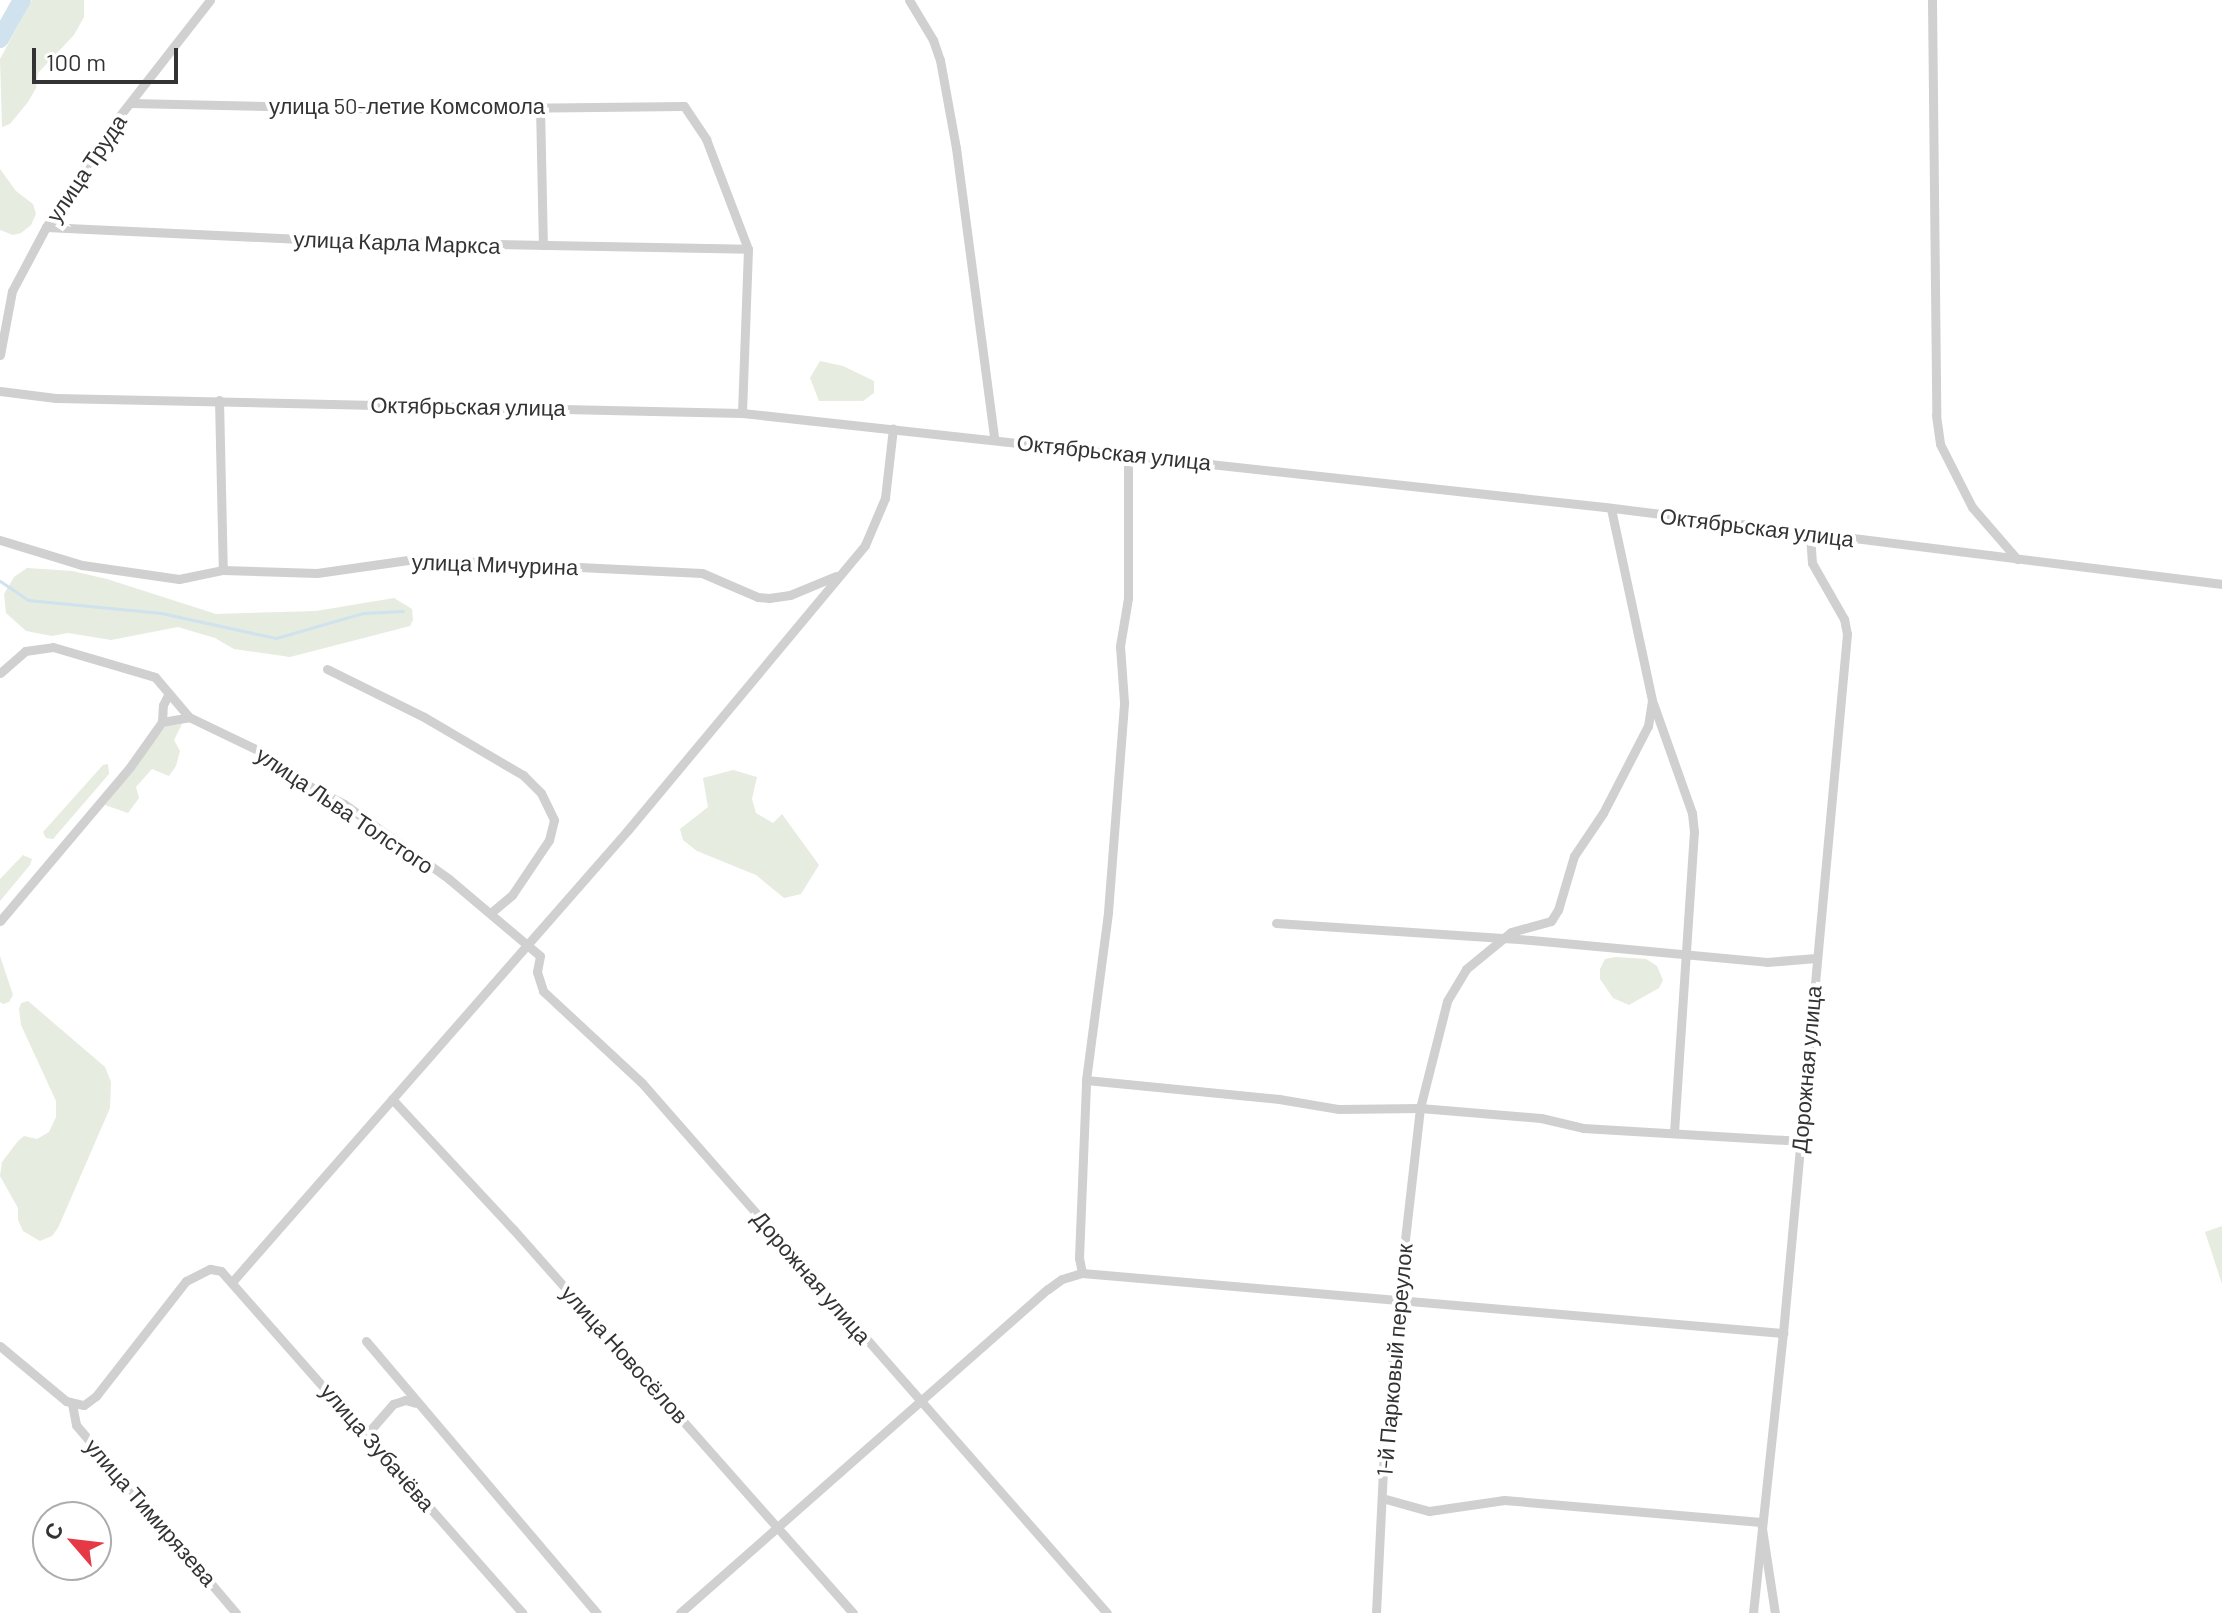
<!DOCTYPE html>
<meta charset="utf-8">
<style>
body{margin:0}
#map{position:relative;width:2222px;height:1613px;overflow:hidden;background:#fff;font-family:Barlow,sans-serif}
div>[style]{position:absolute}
.green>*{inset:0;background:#e6ecdf}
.stream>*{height:3px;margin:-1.5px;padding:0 1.5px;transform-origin:1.5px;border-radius:1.5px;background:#cfe2ee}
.river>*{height:18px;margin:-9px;padding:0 9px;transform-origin:9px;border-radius:9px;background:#cfe2ee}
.minor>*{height:9px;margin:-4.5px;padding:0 4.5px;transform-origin:4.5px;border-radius:4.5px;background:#d0d0d0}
span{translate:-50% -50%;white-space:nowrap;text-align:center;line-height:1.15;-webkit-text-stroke:8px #fff;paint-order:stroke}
.street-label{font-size:22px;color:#333}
.north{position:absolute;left:32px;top:1501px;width:80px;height:80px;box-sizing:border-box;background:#fff;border:2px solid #adadad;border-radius:50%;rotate:298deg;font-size:22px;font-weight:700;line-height:32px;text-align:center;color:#333}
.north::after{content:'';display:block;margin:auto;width:28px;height:36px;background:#e63946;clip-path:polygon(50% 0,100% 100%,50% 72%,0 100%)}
.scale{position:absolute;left:32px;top:48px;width:146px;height:36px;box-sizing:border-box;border:4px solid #333;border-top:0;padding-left:10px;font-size:24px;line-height:28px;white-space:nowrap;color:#333;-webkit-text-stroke:6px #fff;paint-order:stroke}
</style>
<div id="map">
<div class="green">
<i style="clip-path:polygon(32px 0,84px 0,84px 17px,74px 35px,38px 73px,36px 88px,28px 102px,10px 124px,2px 127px,0 59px)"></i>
<i style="clip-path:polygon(0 169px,16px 191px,33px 204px,36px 214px,31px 225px,21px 233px,13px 235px,0 230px)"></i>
<i style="clip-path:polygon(820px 361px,843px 366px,874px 381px,874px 393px,863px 401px,819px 401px,810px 378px)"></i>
<i style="clip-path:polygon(27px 568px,72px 571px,107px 579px,216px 614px,316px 611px,394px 598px,412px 609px,413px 620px,410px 626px,290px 657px,234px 649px,215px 638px,178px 627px,111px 640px,68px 633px,52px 636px,26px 631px,6px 613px,4px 594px,14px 577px)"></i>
<i style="clip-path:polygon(182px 724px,174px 740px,180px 751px,176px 766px,169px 776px,152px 769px,136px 787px,139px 798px,128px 813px,105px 805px,166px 726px)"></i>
<i style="clip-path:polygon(108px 764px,109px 774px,53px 839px,46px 838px,43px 832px,103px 765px)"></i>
<i style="clip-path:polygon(733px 770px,757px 777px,752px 799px,756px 813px,773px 823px,782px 814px,819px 865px,801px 894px,784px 898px,756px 875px,697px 851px,683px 840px,680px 829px,708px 807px,703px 778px)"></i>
<i style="clip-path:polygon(23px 855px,32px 859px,30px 865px,0 901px,0 879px)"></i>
<i style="clip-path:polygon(0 956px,13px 995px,9px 1002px,3px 1004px,0 1002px)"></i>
<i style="clip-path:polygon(1616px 957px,1646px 959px,1657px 966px,1663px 980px,1659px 988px,1629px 1005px,1613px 998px,1600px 979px,1600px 969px,1605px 959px)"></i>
<i style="clip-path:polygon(28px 1001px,105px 1067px,111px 1082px,110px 1108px,58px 1228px,52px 1236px,40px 1241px,23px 1231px,18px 1220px,18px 1208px,0 1176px,2px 1162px,18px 1141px,24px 1136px,37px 1139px,49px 1132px,56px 1117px,56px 1101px,21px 1025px,19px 1009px,21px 1003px)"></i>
<i style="clip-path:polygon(2222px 1226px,2222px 1284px,2205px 1232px)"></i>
</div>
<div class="stream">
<i style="left:0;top:581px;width:34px;rotate:34deg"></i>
<i style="left:28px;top:600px;width:134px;rotate:5.6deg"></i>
<i style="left:161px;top:613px;width:118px;rotate:12.3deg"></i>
<i style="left:276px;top:638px;width:91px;rotate:-16deg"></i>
<i style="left:363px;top:613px;width:40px;rotate:-2.9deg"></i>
</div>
<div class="river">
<i style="left:0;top:39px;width:45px;rotate:-60.6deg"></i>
</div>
<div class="minor">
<i style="left:909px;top:0;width:47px;rotate:59deg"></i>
<i style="left:933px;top:40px;width:21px;rotate:71deg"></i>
<i style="left:940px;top:60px;width:89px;rotate:79.7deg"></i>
<i style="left:956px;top:148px;width:292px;rotate:82.5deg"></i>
<i style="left:1932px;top:0;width:415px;rotate:89.4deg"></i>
<i style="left:1936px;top:415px;width:29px;rotate:82deg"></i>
<i style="left:1940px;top:444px;width:71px;rotate:63.1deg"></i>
<i style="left:1972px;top:507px;width:69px;rotate:49.1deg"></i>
<i style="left:131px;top:103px;width:273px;rotate:1.3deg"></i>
<i style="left:404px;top:109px;width:280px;rotate:-0.6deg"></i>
<i style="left:684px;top:106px;width:40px;rotate:56deg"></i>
<i style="left:706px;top:139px;width:118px;rotate:69.1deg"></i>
<i style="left:748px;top:249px;width:164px;rotate:92.1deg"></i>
<i style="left:540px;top:106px;width:139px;rotate:88.8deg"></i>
<i style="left:46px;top:227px;width:292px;rotate:2.7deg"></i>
<i style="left:338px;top:241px;width:410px;rotate:1.1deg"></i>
<i style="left:0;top:355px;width:65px;rotate:-79.4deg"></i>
<i style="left:12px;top:291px;width:72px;rotate:-62deg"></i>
<i style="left:46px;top:227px;width:124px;rotate:-56.8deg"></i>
<i style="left:114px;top:123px;width:156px;rotate:-52deg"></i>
<i style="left:0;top:391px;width:56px;rotate:7.1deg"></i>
<i style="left:56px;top:398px;width:686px;rotate:1.25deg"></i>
<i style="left:742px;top:413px;width:868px;rotate:6.22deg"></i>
<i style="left:1605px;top:507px;width:622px;rotate:7.11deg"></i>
<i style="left:219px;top:400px;width:170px;rotate:88.7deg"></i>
<i style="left:0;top:540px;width:86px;rotate:17deg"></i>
<i style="left:82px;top:565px;width:98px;rotate:8.2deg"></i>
<i style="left:179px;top:579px;width:45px;rotate:-11.6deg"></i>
<i style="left:223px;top:570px;width:94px;rotate:1.8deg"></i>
<i style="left:317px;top:573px;width:99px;rotate:-8.1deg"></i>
<i style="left:415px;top:559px;width:287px;rotate:2.8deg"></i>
<i style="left:702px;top:573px;width:61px;rotate:23.2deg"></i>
<i style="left:758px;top:597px;width:11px;rotate:5deg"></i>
<i style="left:769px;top:598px;width:21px;rotate:-8deg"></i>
<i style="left:790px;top:595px;width:50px;rotate:-22.4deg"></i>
<i style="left:327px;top:669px;width:108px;rotate:26.3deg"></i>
<i style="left:424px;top:717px;width:115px;rotate:30.4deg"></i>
<i style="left:523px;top:775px;width:25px;rotate:45deg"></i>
<i style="left:541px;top:793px;width:30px;rotate:64deg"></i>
<i style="left:554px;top:820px;width:21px;rotate:104deg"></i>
<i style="left:549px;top:840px;width:66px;rotate:123.9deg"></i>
<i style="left:512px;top:895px;width:26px;rotate:140deg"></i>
<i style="left:0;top:673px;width:33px;rotate:-41deg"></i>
<i style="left:25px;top:651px;width:28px;rotate:-8deg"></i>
<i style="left:53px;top:647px;width:106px;rotate:16.4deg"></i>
<i style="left:155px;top:677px;width:52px;rotate:49.6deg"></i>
<i style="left:1653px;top:703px;width:117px;rotate:70.5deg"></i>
<i style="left:1692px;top:813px;width:18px;rotate:84deg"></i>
<i style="left:1694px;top:831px;width:303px;rotate:93.8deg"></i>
<i style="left:162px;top:722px;width:17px;rotate:-87deg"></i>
<i style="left:163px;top:705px;width:13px;rotate:-63deg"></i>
<i style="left:0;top:921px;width:202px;rotate:-49.8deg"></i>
<i style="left:130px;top:767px;width:55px;rotate:-54.6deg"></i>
<i style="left:162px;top:722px;width:27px;rotate:-10deg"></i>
<i style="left:189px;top:717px;width:88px;rotate:25.7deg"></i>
<i style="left:268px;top:755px;width:26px;rotate:47deg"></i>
<i style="left:286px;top:774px;width:65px;rotate:27.3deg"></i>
<i style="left:344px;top:804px;width:129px;rotate:35.5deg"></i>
<i style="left:449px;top:879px;width:119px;rotate:40.2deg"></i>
<i style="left:540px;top:956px;width:16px;rotate:101deg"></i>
<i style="left:537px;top:972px;width:20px;rotate:72deg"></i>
<i style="left:543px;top:991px;width:135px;rotate:42.9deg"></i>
<i style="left:642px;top:1083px;width:705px;rotate:48.74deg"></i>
<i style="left:1276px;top:923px;width:256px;rotate:3.8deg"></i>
<i style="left:1531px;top:940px;width:237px;rotate:5.3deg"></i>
<i style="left:1767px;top:962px;width:49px;rotate:-4.7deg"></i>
<i style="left:1086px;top:1080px;width:194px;rotate:5.6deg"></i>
<i style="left:1279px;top:1099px;width:61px;rotate:9.5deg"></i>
<i style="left:1339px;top:1109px;width:81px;rotate:-0.7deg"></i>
<i style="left:1420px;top:1108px;width:121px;rotate:4.7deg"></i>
<i style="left:1541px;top:1118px;width:43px;rotate:13.4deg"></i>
<i style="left:1583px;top:1128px;width:216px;rotate:3.4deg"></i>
<i style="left:392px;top:1099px;width:178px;rotate:47.1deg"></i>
<i style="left:513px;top:1229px;width:513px;rotate:48.48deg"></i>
<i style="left:1082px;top:1273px;width:15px;rotate:-101deg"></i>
<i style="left:1079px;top:1258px;width:178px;rotate:-87.7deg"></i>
<i style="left:1086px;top:1080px;width:169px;rotate:-82.5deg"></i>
<i style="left:1108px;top:912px;width:211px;rotate:-85.6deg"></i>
<i style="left:1124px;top:702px;width:56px;rotate:-94.1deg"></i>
<i style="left:1120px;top:646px;width:49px;rotate:-80.5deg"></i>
<i style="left:1128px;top:598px;width:144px;rotate:-90deg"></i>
<i style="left:232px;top:1282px;width:600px;rotate:-48.79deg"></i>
<i style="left:627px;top:831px;width:372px;rotate:-50.2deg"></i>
<i style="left:865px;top:545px;width:51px;rotate:-66.9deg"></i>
<i style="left:885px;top:498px;width:70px;rotate:-83.5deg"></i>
<i style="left:366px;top:1341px;width:357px;rotate:49.7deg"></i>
<i style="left:0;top:1346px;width:86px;rotate:39.8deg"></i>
<i style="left:66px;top:1401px;width:18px;rotate:13deg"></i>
<i style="left:84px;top:1405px;width:15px;rotate:-37deg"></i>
<i style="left:96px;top:1396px;width:146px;rotate:-52deg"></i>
<i style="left:186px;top:1281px;width:27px;rotate:-27deg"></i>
<i style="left:210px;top:1269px;width:11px;rotate:10deg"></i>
<i style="left:221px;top:1271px;width:456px;rotate:48.6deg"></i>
<i style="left:72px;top:1404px;width:21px;rotate:79deg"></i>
<i style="left:76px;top:1425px;width:247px;rotate:49.6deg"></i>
<i style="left:367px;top:1434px;width:40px;rotate:-49deg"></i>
<i style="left:393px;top:1404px;width:13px;rotate:-18deg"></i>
<i style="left:405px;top:1400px;width:11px;rotate:15deg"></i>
<i style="left:1382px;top:1498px;width:49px;rotate:15.5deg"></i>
<i style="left:1429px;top:1511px;width:76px;rotate:-8.3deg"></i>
<i style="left:1504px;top:1500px;width:258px;rotate:4.9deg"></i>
<i style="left:1761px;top:1522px;width:92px;rotate:81.3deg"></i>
<i style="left:680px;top:1613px;width:490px;rotate:-41.4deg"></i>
<i style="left:1048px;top:1289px;width:17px;rotate:-36deg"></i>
<i style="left:1062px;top:1279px;width:21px;rotate:-17deg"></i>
<i style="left:1082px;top:1273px;width:704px;rotate:4.89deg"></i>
<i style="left:1376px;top:1613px;width:166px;rotate:-87.2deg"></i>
<i style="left:1384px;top:1447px;width:147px;rotate:-84.5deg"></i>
<i style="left:1398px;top:1301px;width:194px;rotate:-83.5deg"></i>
<i style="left:1420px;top:1108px;width:110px;rotate:-75.8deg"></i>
<i style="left:1447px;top:1001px;width:37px;rotate:-59deg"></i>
<i style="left:1466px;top:969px;width:58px;rotate:-39.4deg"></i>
<i style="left:1511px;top:932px;width:41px;rotate:-15.4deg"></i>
<i style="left:1551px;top:921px;width:13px;rotate:-58deg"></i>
<i style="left:1558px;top:910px;width:56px;rotate:-73.5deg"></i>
<i style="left:1574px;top:856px;width:52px;rotate:-56deg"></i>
<i style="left:1603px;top:813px;width:98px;rotate:-62.7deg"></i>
<i style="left:1648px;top:726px;width:26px;rotate:-81deg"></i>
<i style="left:1652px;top:700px;width:196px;rotate:-102.1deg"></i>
<i style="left:1753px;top:1613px;width:282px;rotate:-83.9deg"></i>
<i style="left:1783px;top:1333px;width:702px;rotate:-84.77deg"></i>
<i style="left:1847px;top:634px;width:15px;rotate:-101deg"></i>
<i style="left:1844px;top:619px;width:64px;rotate:-119.7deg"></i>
<i style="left:1812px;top:563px;width:29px;rotate:-94deg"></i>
</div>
<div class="street-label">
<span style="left:407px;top:106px">улица 50-летие Комсомола</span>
<span style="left:86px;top:168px;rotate:-56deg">улица Труда</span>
<span style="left:397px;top:242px;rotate:2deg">улица Карла Маркса</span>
<span style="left:468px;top:406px;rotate:1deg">Октябрьская улица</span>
<span style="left:1114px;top:452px;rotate:6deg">Октябрьская улица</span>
<span style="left:1757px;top:527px;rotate:7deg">Октябрьская улица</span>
<span style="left:495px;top:564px;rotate:2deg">улица Мичурина</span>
<span style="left:345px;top:810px;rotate:34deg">улица Льва Толстого</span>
<span style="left:1806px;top:1069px;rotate:-85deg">Дорожная улица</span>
<span style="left:812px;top:1277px;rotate:49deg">Дорожная улица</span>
<span style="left:625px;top:1354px;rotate:48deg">улица Новосёлов</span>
<span style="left:1394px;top:1360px;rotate:-85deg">1-й Парковый переулок</span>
<span style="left:378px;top:1447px;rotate:49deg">улица Зубачёва</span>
<span style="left:151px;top:1512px;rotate:49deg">улица Тимирязева</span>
</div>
<div class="north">С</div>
<div class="scale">100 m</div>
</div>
